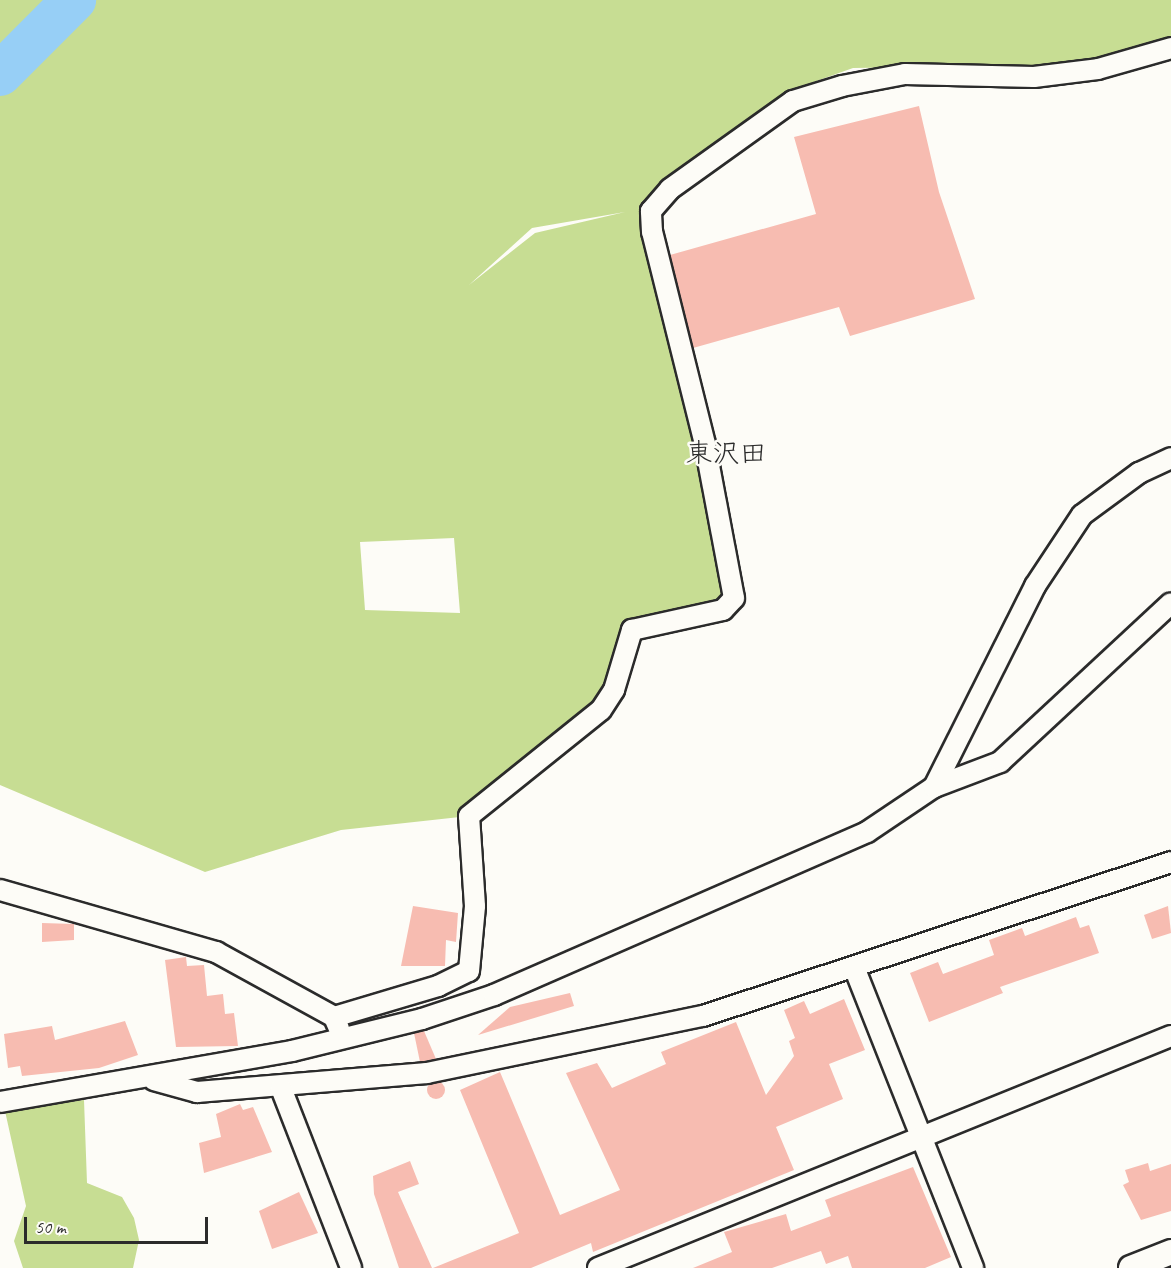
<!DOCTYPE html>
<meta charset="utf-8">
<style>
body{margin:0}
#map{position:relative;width:1171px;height:1268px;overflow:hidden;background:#fdfcf7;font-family:Caveat,"Klee One",sans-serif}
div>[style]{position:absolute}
.green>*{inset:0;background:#c7dd93}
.river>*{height:44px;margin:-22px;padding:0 22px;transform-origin:22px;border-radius:22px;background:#97cff6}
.building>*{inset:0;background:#f7bcb1}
.round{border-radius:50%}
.roads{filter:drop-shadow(2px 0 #2b2b2b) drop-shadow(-2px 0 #2b2b2b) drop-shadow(0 2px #2b2b2b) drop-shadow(0 -2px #2b2b2b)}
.minor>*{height:20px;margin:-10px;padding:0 10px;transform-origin:10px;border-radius:10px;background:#fdfcf7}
.tertiary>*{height:24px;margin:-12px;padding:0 12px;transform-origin:12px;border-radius:12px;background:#fdfcf7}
span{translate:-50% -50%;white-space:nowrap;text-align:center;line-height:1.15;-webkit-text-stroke:5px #fdfcf7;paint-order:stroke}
.quarter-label{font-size:27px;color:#2b2b2b}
.scale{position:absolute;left:24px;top:1217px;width:184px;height:27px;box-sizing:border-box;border:3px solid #2b2b2b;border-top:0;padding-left:8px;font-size:18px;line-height:21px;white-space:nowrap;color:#2b2b2b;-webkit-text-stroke:4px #fdfcf7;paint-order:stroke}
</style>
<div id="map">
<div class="green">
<i style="clip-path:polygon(evenodd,0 0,1171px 0,1171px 50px,1034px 77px,992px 66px,853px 68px,794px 89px,699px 153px,643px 209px,734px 598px,636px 637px,614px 690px,469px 816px,341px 830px,205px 872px,0 785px,0 0,625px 212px,535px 233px,469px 285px,532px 228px,625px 212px,0 0,454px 538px,460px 613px,365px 610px,360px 542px,454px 538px)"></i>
<i style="clip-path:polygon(84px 1100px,87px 1183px,122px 1197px,134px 1218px,139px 1240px,133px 1268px,23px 1268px,14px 1241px,26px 1206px,5px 1111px)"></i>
</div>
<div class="river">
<i style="left:0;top:74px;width:105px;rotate:-45deg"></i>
</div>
<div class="building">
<i style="clip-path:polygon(919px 106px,939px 192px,975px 299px,850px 336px,839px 307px,693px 348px,670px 255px,816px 214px,794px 137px)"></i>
<i style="clip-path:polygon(413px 906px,458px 913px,456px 942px,446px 940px,445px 966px,401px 966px)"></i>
<i style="clip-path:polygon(1168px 906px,1171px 933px,1152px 939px,1144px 915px)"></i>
<i style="clip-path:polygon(1076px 917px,1080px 928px,1089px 925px,1099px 953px,1000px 987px,1003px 993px,929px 1022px,910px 973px,938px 962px,943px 974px,994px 955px,989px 940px,1022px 928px,1025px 936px)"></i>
<i style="clip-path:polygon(42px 923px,74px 924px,74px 940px,42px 942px)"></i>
<i style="clip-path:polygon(186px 957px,187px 966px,204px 965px,207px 996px,223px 994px,225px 1014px,234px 1013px,238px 1046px,176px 1047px,165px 960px)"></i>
<i style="clip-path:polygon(570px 993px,574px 1006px,478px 1035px,510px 1007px)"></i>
<i style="clip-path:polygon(844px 999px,865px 1050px,829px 1064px,843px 1099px,776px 1127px,794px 1170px,593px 1252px,591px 1243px,531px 1268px,433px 1268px,519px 1233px,460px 1090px,500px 1072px,560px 1215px,620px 1190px,566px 1073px,597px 1063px,612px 1088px,666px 1064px,661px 1052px,736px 1022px,766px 1095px,794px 1056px,789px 1041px,795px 1038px,784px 1010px,804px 1001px,810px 1014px)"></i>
<i style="clip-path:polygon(125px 1021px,138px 1055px,99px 1068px,22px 1076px,20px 1066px,8px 1068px,4px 1034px,52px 1026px,55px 1040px)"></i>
<i style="clip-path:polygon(424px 1031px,436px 1059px,420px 1062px,414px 1033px)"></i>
<i class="round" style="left:427px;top:1081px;width:18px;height:18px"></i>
<i style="clip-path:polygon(240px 1104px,243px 1110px,253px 1107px,272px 1152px,204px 1173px,199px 1143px,221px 1137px,216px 1114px)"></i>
<i style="clip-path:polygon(410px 1161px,419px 1184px,398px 1192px,432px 1268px,399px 1268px,374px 1194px,373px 1176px)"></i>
<i style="clip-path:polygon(1148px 1163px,1150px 1171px,1171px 1164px,1171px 1211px,1141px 1220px,1123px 1185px,1129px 1182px,1125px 1170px)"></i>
<i style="clip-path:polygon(913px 1167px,951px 1257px,925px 1268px,852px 1268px,848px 1256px,826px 1264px,821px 1251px,772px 1268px,693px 1268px,732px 1252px,724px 1232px,786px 1214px,791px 1231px,831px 1216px,825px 1200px)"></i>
<i style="clip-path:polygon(299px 1192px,318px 1233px,272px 1249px,259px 1211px)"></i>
</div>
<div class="roads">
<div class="minor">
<i style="left:934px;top:787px;width:71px;rotate:-20.7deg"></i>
<i style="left:1000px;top:762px;width:233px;rotate:-42.9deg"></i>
<i style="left:0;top:890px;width:225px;rotate:16deg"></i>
<i style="left:216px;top:952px;width:135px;rotate:28.8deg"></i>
<i style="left:334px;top:1017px;width:13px;rotate:67deg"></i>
<i style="left:854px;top:967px;width:324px;rotate:68.4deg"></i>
<i style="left:334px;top:1017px;width:109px;rotate:-16.6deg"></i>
<i style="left:438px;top:986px;width:34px;rotate:-26deg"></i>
<i style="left:469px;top:971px;width:65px;rotate:-84.7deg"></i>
<i style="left:475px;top:906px;width:90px;rotate:-93.8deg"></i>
<i style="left:469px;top:816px;width:169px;rotate:-38.8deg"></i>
<i style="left:601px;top:710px;width:24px;rotate:-57deg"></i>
<i style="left:614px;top:690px;width:63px;rotate:-73.3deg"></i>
<i style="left:632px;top:630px;width:93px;rotate:-12.4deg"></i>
<i style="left:723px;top:610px;width:16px;rotate:-47deg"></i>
<i style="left:734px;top:598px;width:157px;rotate:-100.7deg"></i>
<i style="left:705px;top:444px;width:219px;rotate:-104deg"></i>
<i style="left:652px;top:232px;width:21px;rotate:-93deg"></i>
<i style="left:651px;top:211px;width:29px;rotate:-49deg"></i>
<i style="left:670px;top:189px;width:151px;rotate:-35.6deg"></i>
<i style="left:793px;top:101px;width:51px;rotate:-17deg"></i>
<i style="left:842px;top:86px;width:64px;rotate:-10.8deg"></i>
<i style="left:905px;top:74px;width:129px;rotate:1.3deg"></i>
<i style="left:1034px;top:77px;width:64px;rotate:-7.1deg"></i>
<i style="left:1098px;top:69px;width:76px;rotate:-16deg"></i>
<i style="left:154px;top:1080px;width:45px;rotate:15.6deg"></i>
<i style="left:197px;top:1092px;width:231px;rotate:-4.7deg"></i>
<i style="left:427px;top:1073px;width:282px;rotate:-11.7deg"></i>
<i style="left:703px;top:1016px;width:493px;rotate:-18.2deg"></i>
<i style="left:281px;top:1088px;width:193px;rotate:68.7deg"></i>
<i style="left:0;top:1102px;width:296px;rotate:-9.9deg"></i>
<i style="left:292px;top:1051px;width:134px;rotate:-13.8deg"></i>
<i style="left:422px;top:1019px;width:76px;rotate:-18.4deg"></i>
<i style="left:494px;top:995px;width:407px;rotate:-23.6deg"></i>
<i style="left:867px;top:832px;width:81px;rotate:-33.9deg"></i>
<i style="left:934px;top:787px;width:225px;rotate:-63.3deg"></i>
<i style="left:1035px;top:586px;width:85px;rotate:-56.5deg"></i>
<i style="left:1082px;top:515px;width:71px;rotate:-36.4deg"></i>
<i style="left:1139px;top:473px;width:35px;rotate:-25deg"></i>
<i style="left:598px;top:1268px;width:618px;rotate:-22.04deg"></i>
</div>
<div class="tertiary">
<i style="left:1131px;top:1268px;width:43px;rotate:-21.8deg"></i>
</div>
</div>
<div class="quarter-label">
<span style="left:726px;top:454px">東沢田</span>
</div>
<div class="scale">50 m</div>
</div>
